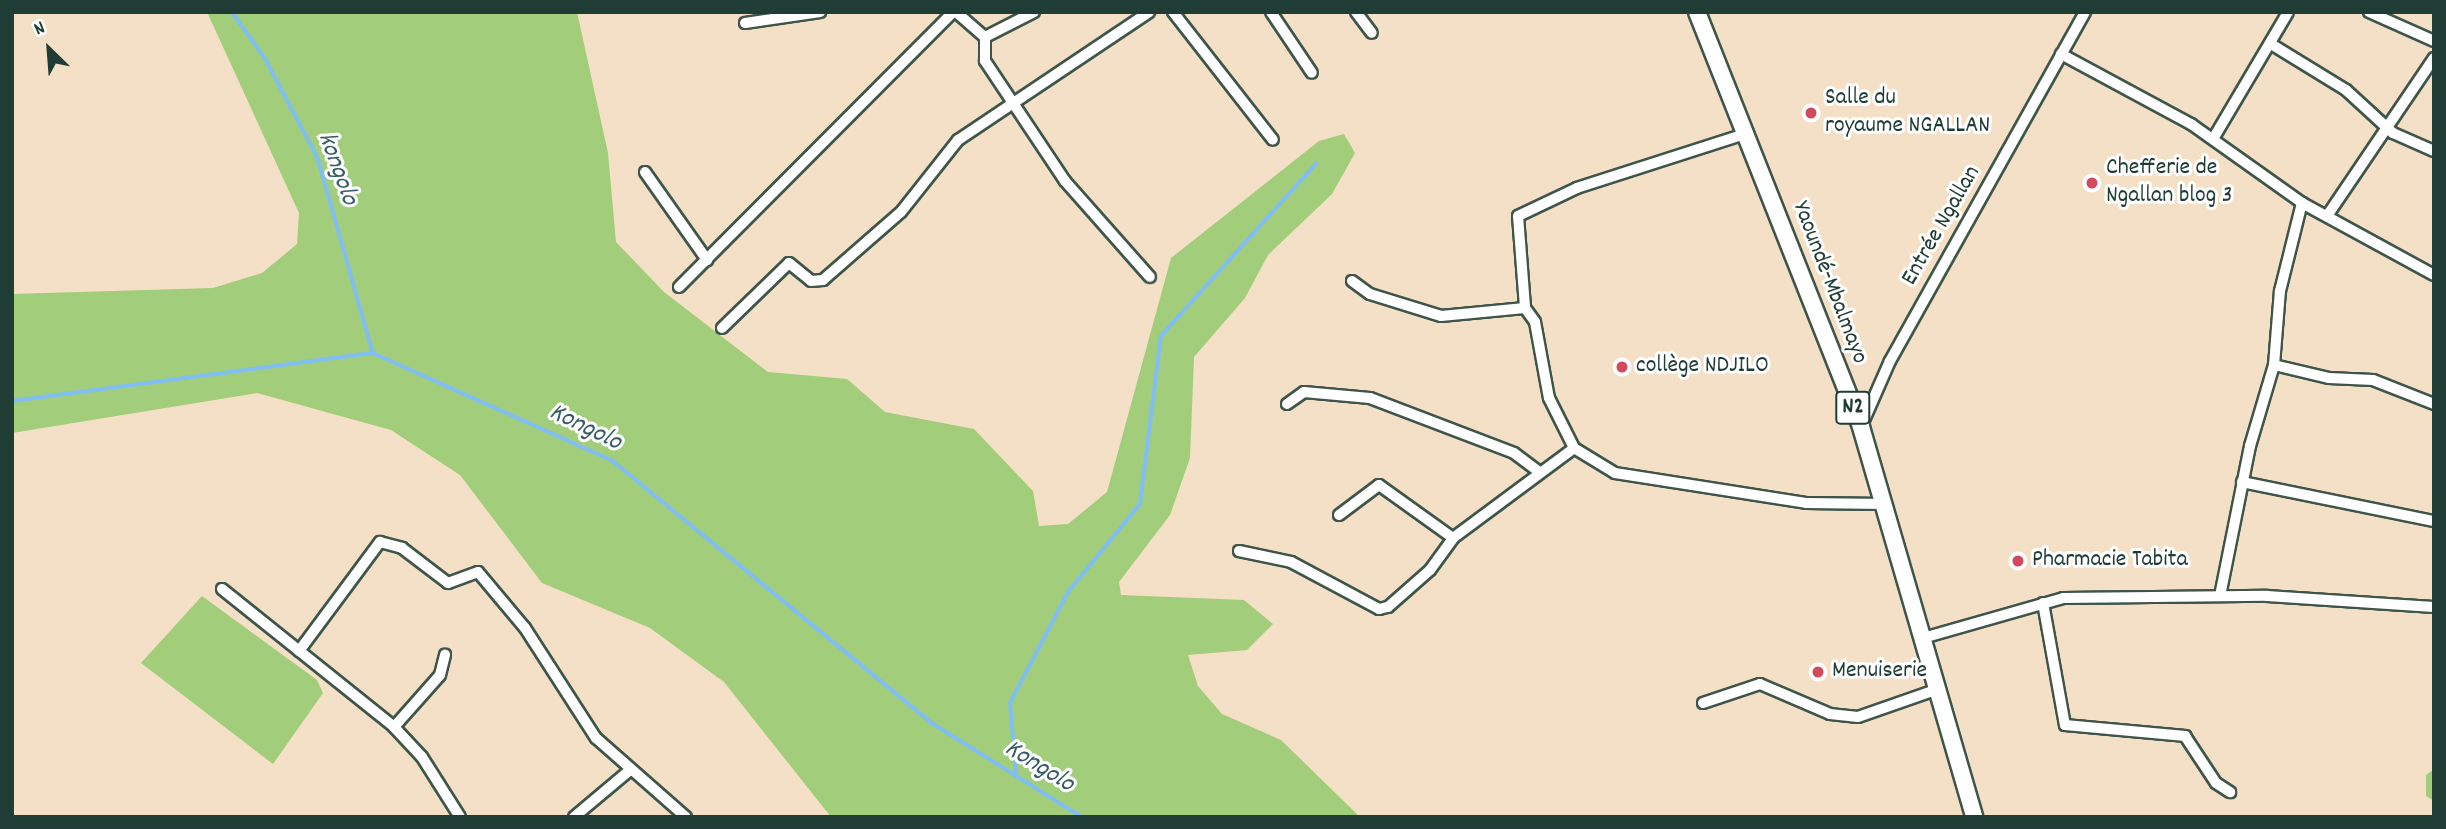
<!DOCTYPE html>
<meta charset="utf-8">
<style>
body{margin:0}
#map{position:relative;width:2446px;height:829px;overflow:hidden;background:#f4e0c6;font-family:Dekko,sans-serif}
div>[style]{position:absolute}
.green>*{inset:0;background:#a2cd7a}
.stream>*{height:3.5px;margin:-1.75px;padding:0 1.75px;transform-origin:1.75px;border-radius:1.75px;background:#80bef3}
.roads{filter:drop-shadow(2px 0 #3f554a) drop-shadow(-2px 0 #3f554a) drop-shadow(0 2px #3f554a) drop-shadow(0 -2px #3f554a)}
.minor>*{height:10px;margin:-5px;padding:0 5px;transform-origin:5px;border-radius:5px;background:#fff}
.highway>*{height:16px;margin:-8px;padding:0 8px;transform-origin:8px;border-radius:8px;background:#fff}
.dots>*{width:19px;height:19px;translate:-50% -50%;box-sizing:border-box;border:4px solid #fff;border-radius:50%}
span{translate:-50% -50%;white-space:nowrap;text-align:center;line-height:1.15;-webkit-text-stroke:6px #fff;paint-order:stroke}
.shield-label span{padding:2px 5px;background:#fff;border:2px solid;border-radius:5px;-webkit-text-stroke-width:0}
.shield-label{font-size:23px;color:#1f3d34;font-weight:700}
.poi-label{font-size:24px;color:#1f3d34}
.left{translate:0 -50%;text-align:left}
.street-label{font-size:24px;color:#1f3d34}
.water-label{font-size:26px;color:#375d64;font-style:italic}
.frame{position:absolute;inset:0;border:14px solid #1f3d34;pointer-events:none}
.north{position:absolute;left:14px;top:14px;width:70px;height:70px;-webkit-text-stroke:5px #fff;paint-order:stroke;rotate:335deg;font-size:19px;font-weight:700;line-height:28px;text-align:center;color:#1f3d34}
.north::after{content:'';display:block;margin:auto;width:24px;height:32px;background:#1f3d34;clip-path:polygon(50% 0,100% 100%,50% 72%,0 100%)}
</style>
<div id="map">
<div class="green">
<i style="clip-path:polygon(207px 12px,577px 12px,608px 153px,616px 242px,664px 292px,768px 372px,847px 379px,885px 412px,974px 429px,1033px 491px,1039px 526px,1068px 524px,1107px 492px,1171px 258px,1319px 141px,1344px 134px,1355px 153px,1332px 194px,1268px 255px,1245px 298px,1194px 357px,1190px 458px,1170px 515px,1119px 582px,1121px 595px,1244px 600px,1273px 624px,1247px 650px,1188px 655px,1198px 686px,1222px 714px,1281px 740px,1360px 817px,831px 817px,724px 682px,650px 628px,542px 583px,460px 475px,391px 430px,257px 393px,12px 433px,12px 294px,213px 288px,262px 273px,297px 244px,299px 213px)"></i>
<i style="clip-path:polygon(202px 596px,317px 680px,323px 693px,273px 764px,141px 663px)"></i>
<i style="clip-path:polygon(2434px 769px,2434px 801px,2426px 796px,2426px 775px)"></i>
</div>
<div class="stream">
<i style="left:232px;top:12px;width:57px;rotate:54.3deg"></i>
<i style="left:265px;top:58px;width:113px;rotate:62.1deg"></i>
<i style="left:318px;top:158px;width:203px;rotate:74.2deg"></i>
<i style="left:12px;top:401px;width:364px;rotate:-7.6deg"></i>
<i style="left:373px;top:353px;width:263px;rotate:24.2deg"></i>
<i style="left:613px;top:461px;width:413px;rotate:39.4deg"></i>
<i style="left:932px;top:723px;width:177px;rotate:32.1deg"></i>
<i style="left:1016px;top:777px;width:74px;rotate:-94.6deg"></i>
<i style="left:1010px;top:703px;width:125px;rotate:-62.4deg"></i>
<i style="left:1068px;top:592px;width:114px;rotate:-50.7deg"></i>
<i style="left:1140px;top:504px;width:169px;rotate:-82.9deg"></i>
<i style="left:1161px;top:336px;width:232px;rotate:-48deg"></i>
</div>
<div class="roads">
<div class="minor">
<i style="left:956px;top:12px;width:38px;rotate:41deg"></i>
<i style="left:985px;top:37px;width:55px;rotate:-27deg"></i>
<i style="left:1173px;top:12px;width:162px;rotate:52deg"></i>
<i style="left:1271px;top:12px;width:73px;rotate:56.1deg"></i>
<i style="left:1356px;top:12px;width:26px;rotate:53deg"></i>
<i style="left:2369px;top:12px;width:71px;rotate:24deg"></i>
<i style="left:745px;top:23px;width:76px;rotate:-8.3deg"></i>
<i style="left:985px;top:37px;width:24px;rotate:90deg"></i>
<i style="left:985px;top:61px;width:144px;rotate:56.3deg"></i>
<i style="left:1065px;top:181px;width:128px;rotate:48.5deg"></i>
<i style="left:2271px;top:44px;width:88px;rotate:31.5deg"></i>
<i style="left:2346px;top:90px;width:64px;rotate:42.5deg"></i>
<i style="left:2393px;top:133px;width:45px;rotate:23.7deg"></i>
<i style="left:2061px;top:54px;width:148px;rotate:28.3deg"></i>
<i style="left:2191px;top:124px;width:136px;rotate:35.4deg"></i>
<i style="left:2302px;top:203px;width:150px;rotate:28.6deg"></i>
<i style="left:1748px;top:133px;width:180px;rotate:162.2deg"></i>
<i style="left:1577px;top:188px;width:65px;rotate:154.6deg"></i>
<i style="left:1518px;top:216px;width:92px;rotate:85.6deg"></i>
<i style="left:1525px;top:308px;width:17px;rotate:54deg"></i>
<i style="left:1535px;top:322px;width:77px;rotate:79.6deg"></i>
<i style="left:1549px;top:398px;width:56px;rotate:63.4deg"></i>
<i style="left:1574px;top:448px;width:48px;rotate:31.4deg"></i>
<i style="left:1615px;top:473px;width:193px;rotate:8.9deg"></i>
<i style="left:1806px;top:503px;width:80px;rotate:0.7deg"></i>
<i style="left:2213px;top:139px;width:147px;rotate:-59.4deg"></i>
<i style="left:645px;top:172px;width:108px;rotate:54.8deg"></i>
<i style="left:2327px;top:216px;width:191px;rotate:-55.9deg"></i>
<i style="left:1352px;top:281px;width:22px;rotate:36deg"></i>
<i style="left:1370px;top:294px;width:74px;rotate:17.2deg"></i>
<i style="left:1441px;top:316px;width:84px;rotate:-5.4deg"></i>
<i style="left:679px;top:287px;width:388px;rotate:-45.1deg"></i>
<i style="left:722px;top:328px;width:93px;rotate:-44.1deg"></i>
<i style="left:789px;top:263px;width:28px;rotate:39deg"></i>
<i style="left:811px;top:281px;width:12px;rotate:-5deg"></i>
<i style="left:823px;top:280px;width:103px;rotate:-41.1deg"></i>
<i style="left:901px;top:212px;width:92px;rotate:-51.6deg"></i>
<i style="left:958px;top:140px;width:230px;rotate:-33.8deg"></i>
<i style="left:2274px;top:365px;width:57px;rotate:13.3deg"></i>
<i style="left:2329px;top:378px;width:44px;rotate:2.6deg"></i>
<i style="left:2373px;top:380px;width:66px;rotate:21.5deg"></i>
<i style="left:1287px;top:404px;width:21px;rotate:-35deg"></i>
<i style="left:1304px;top:392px;width:66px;rotate:5.2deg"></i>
<i style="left:1370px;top:398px;width:154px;rotate:20.9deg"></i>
<i style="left:1514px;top:453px;width:30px;rotate:37deg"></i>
<i style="left:1861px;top:427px;width:72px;rotate:-66.3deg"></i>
<i style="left:1890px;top:361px;width:400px;rotate:-60.8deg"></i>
<i style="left:2242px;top:482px;width:196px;rotate:11.5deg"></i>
<i style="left:1339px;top:515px;width:50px;rotate:-36.9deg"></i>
<i style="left:1379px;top:485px;width:91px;rotate:35.6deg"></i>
<i style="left:1239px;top:551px;width:53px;rotate:11.9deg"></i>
<i style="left:1291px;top:562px;width:100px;rotate:28.1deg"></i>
<i style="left:1379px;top:609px;width:9px;rotate:-13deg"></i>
<i style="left:1388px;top:607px;width:56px;rotate:-41.4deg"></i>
<i style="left:1430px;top:570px;width:39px;rotate:-54deg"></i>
<i style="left:1453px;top:538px;width:151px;rotate:-36.6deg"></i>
<i style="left:222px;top:589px;width:221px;rotate:38.7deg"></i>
<i style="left:394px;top:727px;width:41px;rotate:47deg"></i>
<i style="left:422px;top:757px;width:71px;rotate:57.7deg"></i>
<i style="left:2220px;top:596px;width:153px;rotate:-78.7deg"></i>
<i style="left:2250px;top:446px;width:84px;rotate:-73.5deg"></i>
<i style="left:2274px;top:365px;width:74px;rotate:-85.4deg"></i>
<i style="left:2280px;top:291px;width:91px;rotate:-76deg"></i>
<i style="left:2043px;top:603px;width:124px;rotate:79.8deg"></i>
<i style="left:2065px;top:725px;width:121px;rotate:5.2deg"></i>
<i style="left:2185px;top:736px;width:56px;rotate:56.6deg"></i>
<i style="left:2216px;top:783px;width:17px;rotate:33deg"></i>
<i style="left:1923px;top:638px;width:146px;rotate:-15.9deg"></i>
<i style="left:2063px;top:598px;width:204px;rotate:-0.6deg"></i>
<i style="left:2267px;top:596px;width:167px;rotate:3.8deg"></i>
<i style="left:299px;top:651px;width:136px;rotate:-53.4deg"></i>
<i style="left:380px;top:542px;width:23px;rotate:15deg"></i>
<i style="left:402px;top:548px;width:58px;rotate:37.3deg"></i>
<i style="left:448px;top:583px;width:32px;rotate:-20deg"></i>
<i style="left:478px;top:572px;width:73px;rotate:50deg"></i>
<i style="left:525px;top:628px;width:131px;rotate:57.2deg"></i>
<i style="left:596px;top:738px;width:120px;rotate:41.3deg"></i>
<i style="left:1703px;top:703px;width:60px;rotate:-18.4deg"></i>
<i style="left:1760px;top:684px;width:76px;rotate:23.2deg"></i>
<i style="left:1830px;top:714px;width:28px;rotate:6deg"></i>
<i style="left:1858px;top:717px;width:85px;rotate:-19.3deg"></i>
<i style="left:394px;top:727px;width:69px;rotate:-48.5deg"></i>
<i style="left:440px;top:675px;width:21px;rotate:-76deg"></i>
<i style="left:574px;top:817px;width:73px;rotate:-40deg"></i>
</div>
<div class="highway">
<i style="left:1697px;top:12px;width:446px;rotate:68.4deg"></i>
<i style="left:1861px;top:427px;width:406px;rotate:73.8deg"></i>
</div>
</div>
<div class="dots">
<i style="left:1811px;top:113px;background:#d1495b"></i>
<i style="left:2092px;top:183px;background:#d1495b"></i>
<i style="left:1622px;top:367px;background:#d1495b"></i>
<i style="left:2018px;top:561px;background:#d1495b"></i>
<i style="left:1818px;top:672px;background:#d1495b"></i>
</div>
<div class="shield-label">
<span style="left:1853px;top:408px">N2</span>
</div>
<div class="poi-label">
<span class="left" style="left:1825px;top:113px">Salle du<br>royaume NGALLAN</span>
<span class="left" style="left:2106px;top:183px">Chefferie de<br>Ngallan blog 3</span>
<span class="left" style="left:1636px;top:367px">collège NDJILO</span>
<span class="left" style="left:2032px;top:561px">Pharmacie Tabita</span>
<span class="left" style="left:1832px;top:672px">Menuiserie</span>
</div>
<div class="street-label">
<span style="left:1942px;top:226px;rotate:-60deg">Entrée Ngallan</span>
<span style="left:1829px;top:283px;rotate:69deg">Yaoundé-Mbalmayo</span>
</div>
<div class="water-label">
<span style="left:337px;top:169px;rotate:70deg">kongolo</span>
<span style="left:585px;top:428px;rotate:26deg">Kongolo</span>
<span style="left:1039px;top:767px;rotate:32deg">Kongolo</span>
</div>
<div class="frame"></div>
<div class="north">N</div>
</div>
